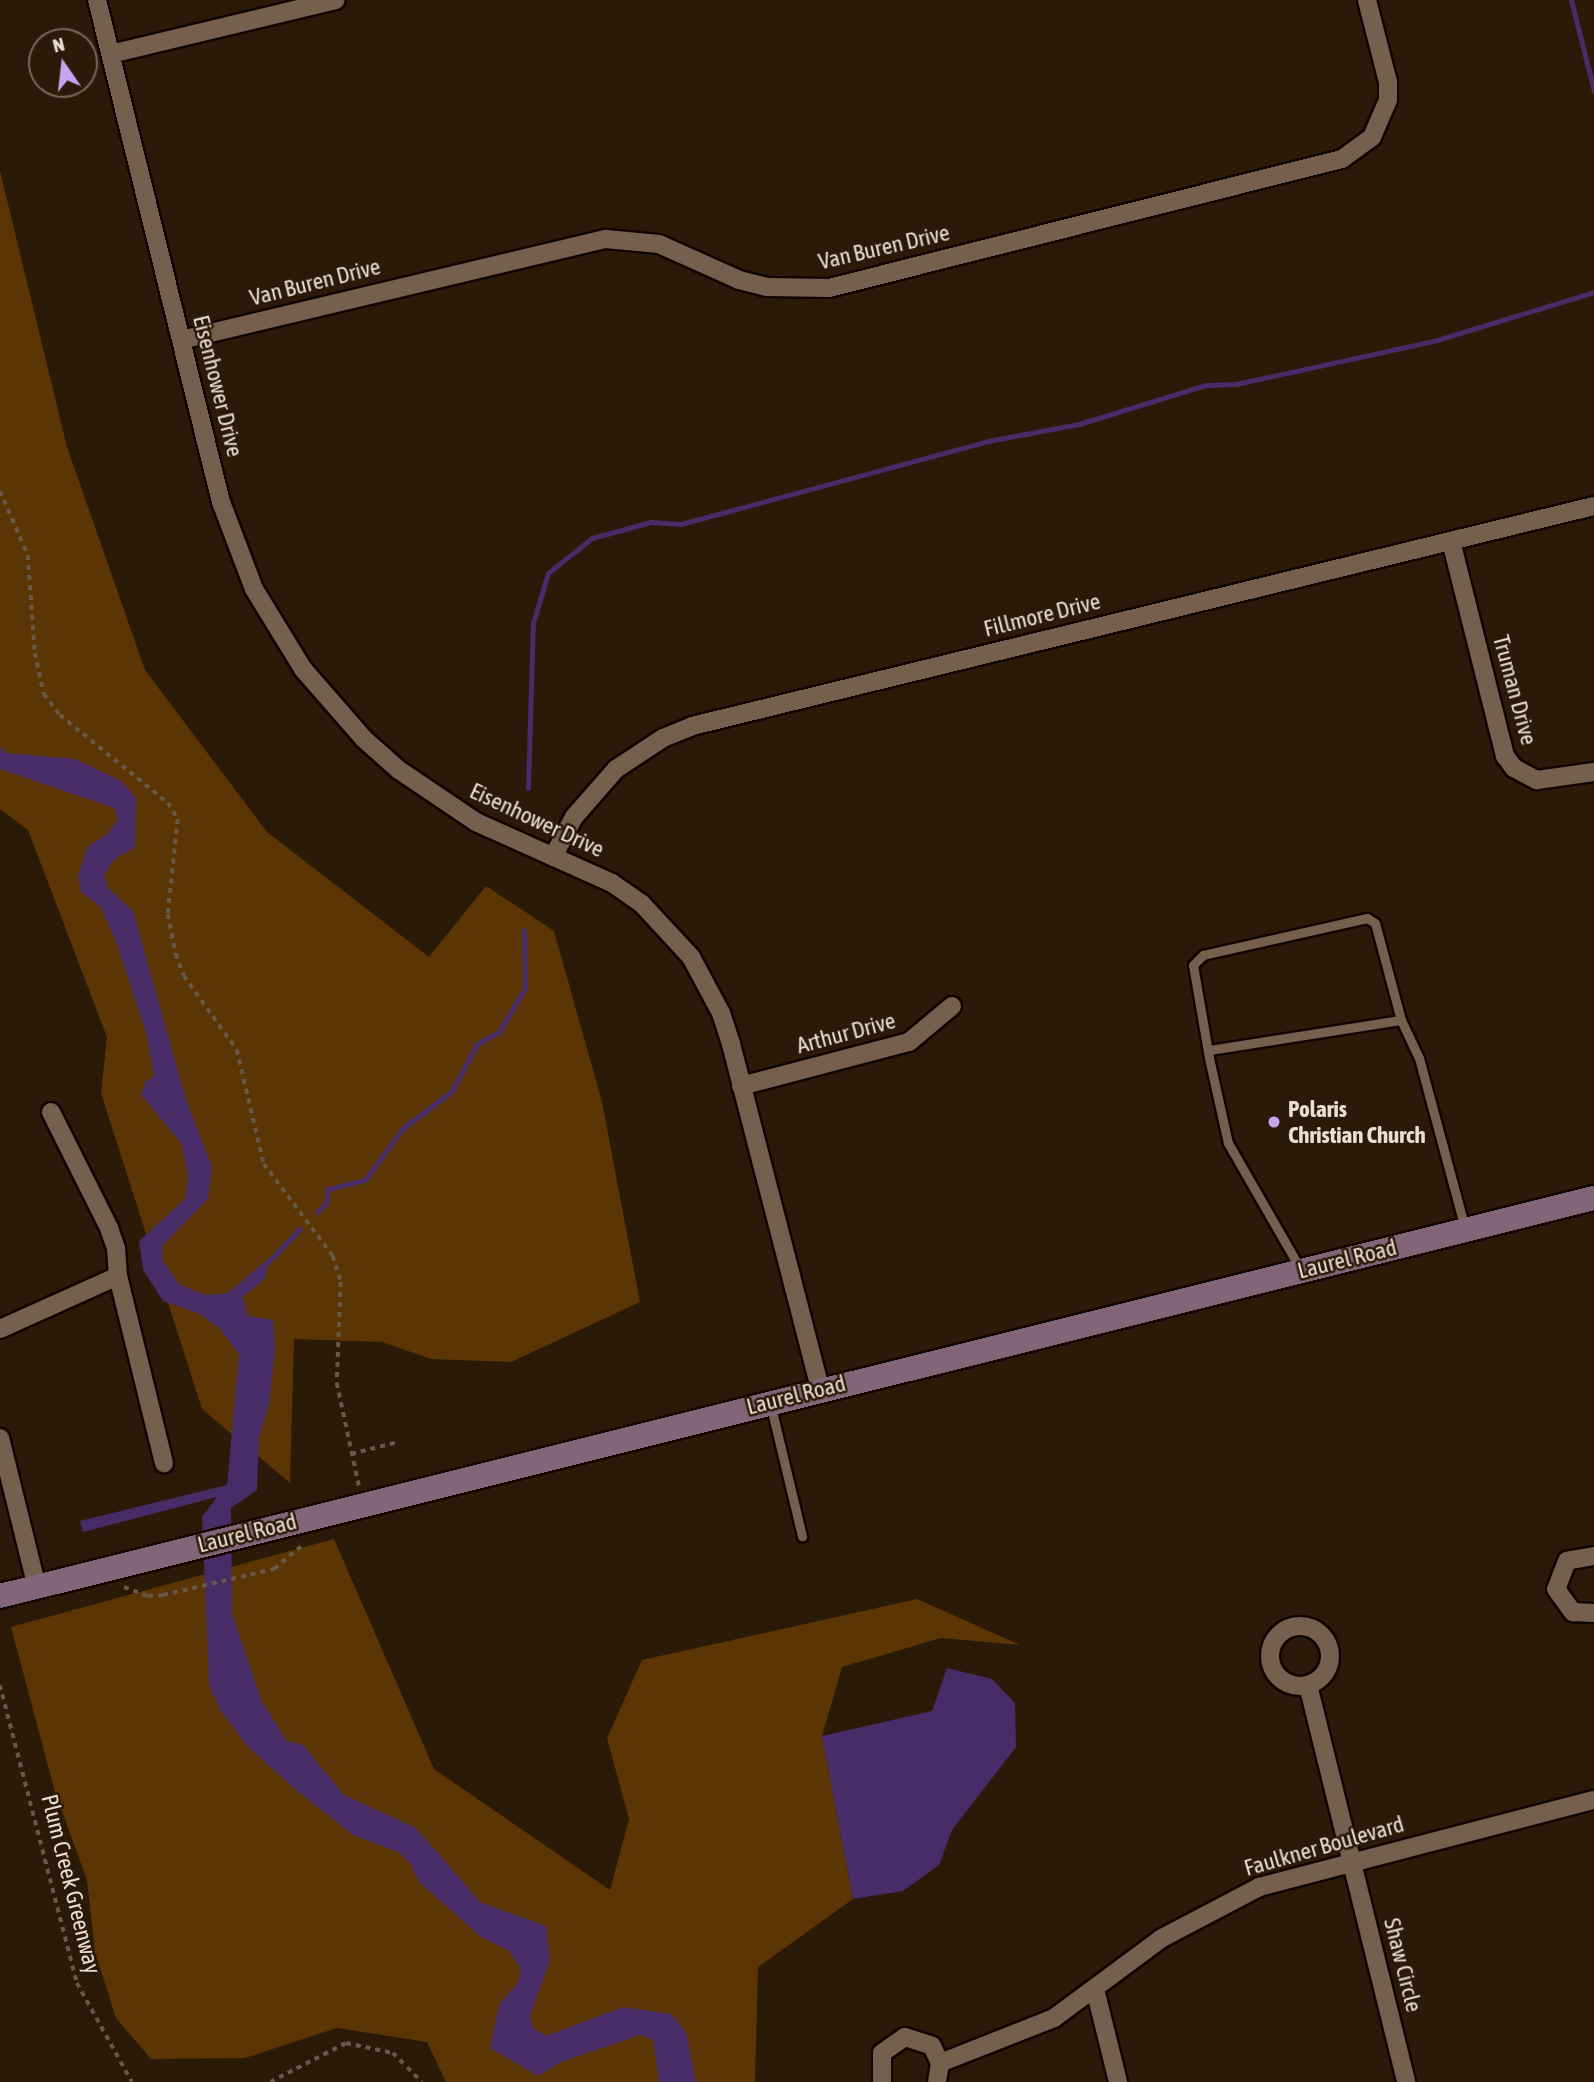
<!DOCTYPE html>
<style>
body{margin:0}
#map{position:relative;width:1594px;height:2082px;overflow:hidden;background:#2b1a08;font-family:"Asap Condensed",sans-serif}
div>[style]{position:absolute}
.green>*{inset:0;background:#5b3604}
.water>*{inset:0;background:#482c67}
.stream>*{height:5px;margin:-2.5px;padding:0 2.5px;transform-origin:2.5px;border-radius:2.5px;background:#482c67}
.path>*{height:3.5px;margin-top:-1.75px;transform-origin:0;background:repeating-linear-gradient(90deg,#675848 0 5px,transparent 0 10px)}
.roads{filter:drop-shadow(2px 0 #120500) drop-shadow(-2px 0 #120500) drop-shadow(0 2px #120500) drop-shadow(0 -2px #120500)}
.lane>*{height:9px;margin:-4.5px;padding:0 4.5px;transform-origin:4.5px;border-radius:4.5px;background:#74604c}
.street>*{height:18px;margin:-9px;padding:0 9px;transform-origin:9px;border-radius:9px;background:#74604c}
.street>.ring{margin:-9px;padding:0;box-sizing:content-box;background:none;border:18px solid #74604c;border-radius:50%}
.secondary>*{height:24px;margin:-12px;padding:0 12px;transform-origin:12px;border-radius:12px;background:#836578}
.dots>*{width:19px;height:19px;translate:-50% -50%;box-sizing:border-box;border:4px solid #2b1a08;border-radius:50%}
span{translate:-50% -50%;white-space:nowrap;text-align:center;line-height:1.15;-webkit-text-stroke:5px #2b1a08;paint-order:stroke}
.street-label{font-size:23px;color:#eadfd3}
.poi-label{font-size:23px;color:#eadfd3;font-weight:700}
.left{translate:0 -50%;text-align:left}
.north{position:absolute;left:28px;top:28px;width:70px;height:70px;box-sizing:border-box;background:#2b1a08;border:2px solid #776959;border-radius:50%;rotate:346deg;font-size:19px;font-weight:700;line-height:28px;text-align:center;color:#eadfd3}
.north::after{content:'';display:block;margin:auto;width:24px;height:32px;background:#c6a6f0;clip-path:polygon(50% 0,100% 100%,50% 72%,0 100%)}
</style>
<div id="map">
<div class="green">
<i style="clip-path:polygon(0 171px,67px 447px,145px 670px,267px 832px,429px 957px,486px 886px,554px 931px,602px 1102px,640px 1302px,511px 1362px,431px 1359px,382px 1342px,294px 1339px,290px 1483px,202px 1409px,101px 1093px,107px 1037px,28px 830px,0 809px)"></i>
<i style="clip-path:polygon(334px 1539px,434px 1769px,610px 1890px,629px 1819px,607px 1738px,642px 1660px,917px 1599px,1020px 1645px,941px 1638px,842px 1667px,822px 1736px,853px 1899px,758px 1967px,755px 2082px,446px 2082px,427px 2042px,337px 2028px,245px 2058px,151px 2059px,116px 2018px,95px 1952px,87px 1880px,55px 1792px,11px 1627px)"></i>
</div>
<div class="water">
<i style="clip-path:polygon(0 747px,6px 753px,75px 759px,121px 781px,136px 798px,135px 847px,115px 859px,104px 874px,107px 887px,133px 911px,186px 1100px,212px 1167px,208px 1199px,162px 1246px,162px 1260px,179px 1284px,205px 1295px,228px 1293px,267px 1260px,266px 1278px,243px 1297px,248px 1316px,273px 1320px,275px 1348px,269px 1404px,259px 1437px,257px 1490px,231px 1508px,232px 1614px,262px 1702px,287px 1741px,303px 1745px,344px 1795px,416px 1828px,480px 1902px,546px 1926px,550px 1960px,530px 2016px,533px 2028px,546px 2036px,623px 2007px,671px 2014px,686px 2032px,696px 2082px,659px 2082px,653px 2040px,640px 2035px,561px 2062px,538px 2076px,490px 2048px,499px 2005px,519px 1981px,520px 1968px,509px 1951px,481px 1937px,419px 1882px,410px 1863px,398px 1852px,353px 1835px,296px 1790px,247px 1746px,220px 1710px,209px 1685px,202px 1517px,217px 1497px,83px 1532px,80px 1521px,227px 1485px,239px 1354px,221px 1330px,200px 1314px,163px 1301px,143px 1270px,139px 1241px,185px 1199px,188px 1177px,182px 1144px,141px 1095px,145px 1082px,154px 1076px,147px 1036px,118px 947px,101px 907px,81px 892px,78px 876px,88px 846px,107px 834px,118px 819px,114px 808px,0 769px)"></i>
<i style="clip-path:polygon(947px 1668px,992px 1679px,1015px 1703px,1016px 1747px,952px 1830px,939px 1865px,903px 1891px,853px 1899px,822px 1736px,932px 1711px)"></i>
</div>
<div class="stream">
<i style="left:1571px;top:0;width:94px;rotate:75.8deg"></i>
<i style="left:528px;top:788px;width:165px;rotate:-88.3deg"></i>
<i style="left:533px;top:623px;width:52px;rotate:-73.3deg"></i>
<i style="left:548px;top:573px;width:56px;rotate:-38.5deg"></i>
<i style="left:592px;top:538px;width:61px;rotate:-15.2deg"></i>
<i style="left:651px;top:522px;width:30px;rotate:4deg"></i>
<i style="left:681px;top:524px;width:318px;rotate:-15.1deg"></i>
<i style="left:988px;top:441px;width:93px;rotate:-10.6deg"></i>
<i style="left:1079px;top:424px;width:133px;rotate:-17.1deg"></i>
<i style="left:1206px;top:385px;width:30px;rotate:-2deg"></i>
<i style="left:1236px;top:384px;width:206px;rotate:-12.3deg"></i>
<i style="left:1437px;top:340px;width:164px;rotate:-17deg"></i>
<i style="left:317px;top:1212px;width:13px;rotate:-45deg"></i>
<i style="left:326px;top:1203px;width:14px;rotate:-82deg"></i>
<i style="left:328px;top:1189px;width:38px;rotate:-14deg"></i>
<i style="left:365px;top:1180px;width:63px;rotate:-54deg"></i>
<i style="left:402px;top:1129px;width:63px;rotate:-37.2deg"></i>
<i style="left:452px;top:1091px;width:53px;rotate:-62deg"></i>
<i style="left:477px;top:1044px;width:25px;rotate:-29deg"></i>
<i style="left:499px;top:1032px;width:51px;rotate:-59.4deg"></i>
<i style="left:525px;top:988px;width:58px;rotate:-91deg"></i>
<i style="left:263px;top:1267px;width:53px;rotate:-45.8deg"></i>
</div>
<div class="path">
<i style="left:0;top:491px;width:70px;rotate:66.4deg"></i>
<i style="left:28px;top:555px;width:98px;rotate:85.9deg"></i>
<i style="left:35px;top:653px;width:42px;rotate:77.6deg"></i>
<i style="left:44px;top:694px;width:26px;rotate:53deg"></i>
<i style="left:60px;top:715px;width:139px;rotate:39.2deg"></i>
<i style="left:168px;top:803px;width:19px;rotate:58deg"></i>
<i style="left:178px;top:819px;width:96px;rotate:96deg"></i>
<i style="left:168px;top:914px;width:41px;rotate:78.7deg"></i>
<i style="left:176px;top:954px;width:23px;rotate:70deg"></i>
<i style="left:184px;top:976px;width:91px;rotate:54.4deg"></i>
<i style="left:237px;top:1050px;width:117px;rotate:76.7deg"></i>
<i style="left:264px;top:1164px;width:115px;rotate:53.1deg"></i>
<i style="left:333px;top:1256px;width:27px;rotate:73deg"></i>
<i style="left:341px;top:1282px;width:101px;rotate:92.3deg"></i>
<i style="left:337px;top:1383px;width:105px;rotate:77.9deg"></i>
<i style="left:351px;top:1454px;width:49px;rotate:-14.3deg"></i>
<i style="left:124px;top:1587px;width:26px;rotate:21deg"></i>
<i style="left:148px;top:1596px;width:15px;rotate:-4deg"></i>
<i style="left:163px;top:1595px;width:114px;rotate:-13.2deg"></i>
<i style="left:274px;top:1569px;width:40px;rotate:-40deg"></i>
<i style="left:0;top:1685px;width:308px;rotate:75.5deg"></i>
<i style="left:77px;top:1983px;width:113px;rotate:60.9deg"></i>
<i style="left:270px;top:2082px;width:85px;rotate:-27.2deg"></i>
<i style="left:346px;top:2043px;width:48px;rotate:12deg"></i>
<i style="left:393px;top:2053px;width:41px;rotate:45deg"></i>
</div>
<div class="roads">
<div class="lane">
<i style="left:1401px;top:1020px;width:42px;rotate:64.7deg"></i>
<i style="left:1419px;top:1058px;width:176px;rotate:74.9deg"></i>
<i style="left:1209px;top:1050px;width:194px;rotate:-8.9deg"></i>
<i style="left:1401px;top:1020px;width:100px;rotate:-105deg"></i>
<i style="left:1375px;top:923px;width:9px;rotate:-148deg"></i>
<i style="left:1367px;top:918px;width:168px;rotate:167.3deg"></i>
<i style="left:1203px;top:955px;width:14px;rotate:135deg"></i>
<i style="left:1193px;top:965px;width:94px;rotate:80.2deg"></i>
<i style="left:1209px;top:1058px;width:87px;rotate:77.4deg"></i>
<i style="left:1228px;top:1143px;width:144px;rotate:60.1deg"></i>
<i style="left:771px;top:1407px;width:133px;rotate:76.5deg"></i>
</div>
<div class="street">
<i style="left:97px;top:0;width:517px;rotate:76.13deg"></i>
<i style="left:221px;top:502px;width:93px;rotate:69.2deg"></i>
<i style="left:254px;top:589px;width:94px;rotate:58.5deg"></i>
<i style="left:303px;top:669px;width:93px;rotate:48.9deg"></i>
<i style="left:364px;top:739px;width:47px;rotate:41.5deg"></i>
<i style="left:399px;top:770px;width:93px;rotate:34deg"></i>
<i style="left:476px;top:822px;width:149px;rotate:24.2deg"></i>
<i style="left:612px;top:883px;width:37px;rotate:35deg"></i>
<i style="left:642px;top:904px;width:72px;rotate:47.2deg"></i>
<i style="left:691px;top:957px;width:64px;rotate:61.8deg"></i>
<i style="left:721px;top:1013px;width:33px;rotate:72deg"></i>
<i style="left:731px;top:1044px;width:356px;rotate:75.5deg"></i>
<i style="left:111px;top:54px;width:231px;rotate:-13.5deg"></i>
<i style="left:181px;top:340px;width:437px;rotate:-13.4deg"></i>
<i style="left:606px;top:239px;width:53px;rotate:5.4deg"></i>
<i style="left:659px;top:244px;width:88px;rotate:24.2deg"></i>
<i style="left:739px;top:280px;width:29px;rotate:14deg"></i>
<i style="left:767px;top:287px;width:62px;rotate:0.9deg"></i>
<i style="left:829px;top:288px;width:529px;rotate:-14.12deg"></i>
<i style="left:1342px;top:159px;width:37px;rotate:-36deg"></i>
<i style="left:1372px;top:137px;width:40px;rotate:-66.6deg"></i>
<i style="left:1388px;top:100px;width:18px;rotate:-90deg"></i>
<i style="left:1388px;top:82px;width:85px;rotate:-104.4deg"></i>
<i style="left:1451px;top:541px;width:222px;rotate:75.9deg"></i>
<i style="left:1505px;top:756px;width:15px;rotate:53deg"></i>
<i style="left:1514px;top:768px;width:26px;rotate:28deg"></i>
<i style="left:1537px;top:780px;width:58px;rotate:-8deg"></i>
<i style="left:553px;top:857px;width:45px;rotate:-62.3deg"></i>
<i style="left:574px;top:817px;width:64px;rotate:-48.8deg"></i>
<i style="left:616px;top:769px;width:56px;rotate:-33.4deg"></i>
<i style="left:663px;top:738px;width:31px;rotate:-22deg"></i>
<i style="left:692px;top:726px;width:928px;rotate:-13.71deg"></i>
<i style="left:741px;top:1086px;width:174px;rotate:-14.7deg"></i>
<i style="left:909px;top:1042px;width:56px;rotate:-39.9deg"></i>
<i style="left:51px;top:1112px;width:130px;rotate:63.4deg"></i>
<i style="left:109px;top:1228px;width:21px;rotate:71deg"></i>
<i style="left:116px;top:1248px;width:28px;rotate:86deg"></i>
<i style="left:0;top:1329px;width:129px;rotate:-24.2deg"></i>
<i style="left:118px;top:1276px;width:193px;rotate:76.2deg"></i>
<i style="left:0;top:1438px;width:154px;rotate:76.1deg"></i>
<i style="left:1594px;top:1556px;width:27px;rotate:170deg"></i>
<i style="left:1567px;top:1561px;width:30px;rotate:111deg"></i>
<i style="left:1556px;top:1589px;width:29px;rotate:54deg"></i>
<i style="left:1573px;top:1612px;width:21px;rotate:3deg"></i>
<i class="ring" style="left:1270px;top:1626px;width:42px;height:42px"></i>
<i style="left:1308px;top:1685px;width:409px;rotate:76.1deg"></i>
<i style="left:1095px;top:1989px;width:96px;rotate:76.1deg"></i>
<i style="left:940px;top:2063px;width:123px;rotate:-21.5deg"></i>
<i style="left:1054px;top:2018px;width:134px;rotate:-36.5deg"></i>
<i style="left:1162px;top:1938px;width:110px;rotate:-27.7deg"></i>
<i style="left:1259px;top:1887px;width:346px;rotate:-14.6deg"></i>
<i style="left:882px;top:2082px;width:29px;rotate:-90deg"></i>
<i style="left:882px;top:2053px;width:28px;rotate:-35deg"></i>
<i style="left:905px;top:2037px;width:28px;rotate:18deg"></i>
<i style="left:932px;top:2046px;width:19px;rotate:65deg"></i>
<i style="left:940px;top:2063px;width:19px;rotate:99deg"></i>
</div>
<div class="secondary">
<i style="left:0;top:1596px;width:1643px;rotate:-14.02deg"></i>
</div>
</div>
<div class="dots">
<i style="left:1274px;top:1122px;background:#c6a6f0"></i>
</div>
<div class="street-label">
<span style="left:884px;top:247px;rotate:-13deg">Van Buren Drive</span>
<span style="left:315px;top:282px;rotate:-14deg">Van Buren Drive</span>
<span style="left:218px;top:386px;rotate:76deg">Eisenhower Drive</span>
<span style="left:1042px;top:615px;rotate:-14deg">Fillmore Drive</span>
<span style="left:1515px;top:690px;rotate:75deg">Truman Drive</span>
<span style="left:537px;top:820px;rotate:25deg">Eisenhower Drive</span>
<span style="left:846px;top:1033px;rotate:-15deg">Arthur Drive</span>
<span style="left:1347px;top:1259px;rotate:-14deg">Laurel Road</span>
<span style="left:796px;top:1395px;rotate:-14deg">Laurel Road</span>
<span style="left:247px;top:1533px;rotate:-14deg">Laurel Road</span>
<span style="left:1324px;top:1846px;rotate:-16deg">Faulkner Boulevard</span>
<span style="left:71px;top:1884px;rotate:76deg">Plum Creek Greenway</span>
<span style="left:1403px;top:1965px;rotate:76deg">Shaw Circle</span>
</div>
<div class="poi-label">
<span class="left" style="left:1288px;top:1122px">Polaris<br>Christian Church</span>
</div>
<div class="north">N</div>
</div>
